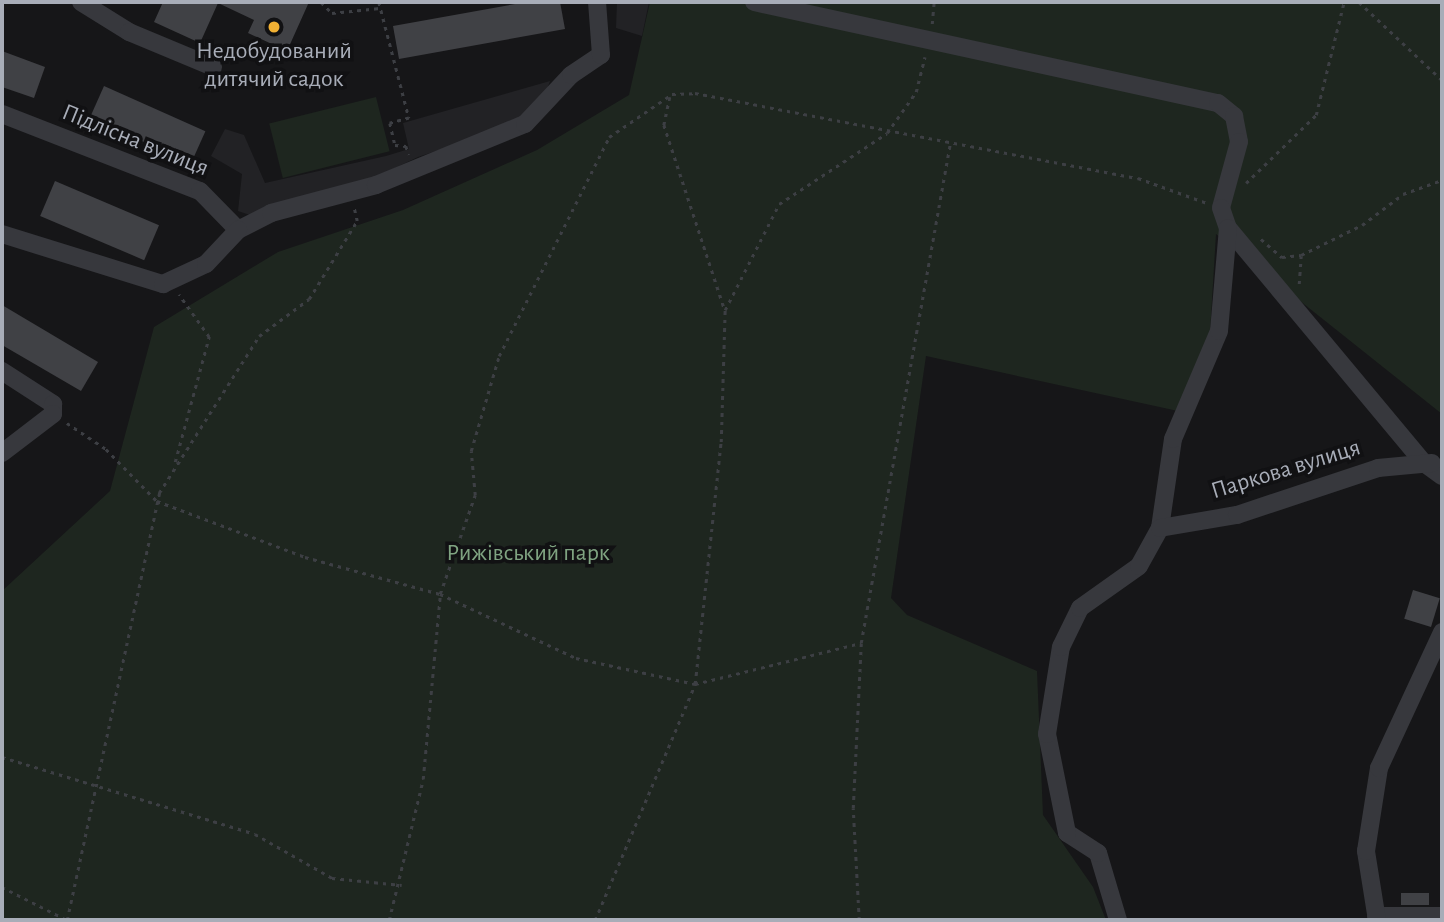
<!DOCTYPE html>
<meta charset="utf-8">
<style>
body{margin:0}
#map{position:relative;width:1444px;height:922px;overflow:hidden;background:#161618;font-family:"Alegreya Sans",sans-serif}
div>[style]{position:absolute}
.built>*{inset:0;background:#222225}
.green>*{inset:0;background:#1e261f;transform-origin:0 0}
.building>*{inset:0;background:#404145;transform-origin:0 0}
.path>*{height:2.5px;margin-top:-1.25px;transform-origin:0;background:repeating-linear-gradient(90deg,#3d3f44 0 3.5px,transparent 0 8.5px)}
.minor>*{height:18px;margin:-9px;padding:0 9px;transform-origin:9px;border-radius:9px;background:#37383d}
.dots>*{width:19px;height:19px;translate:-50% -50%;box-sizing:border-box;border:4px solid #111113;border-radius:50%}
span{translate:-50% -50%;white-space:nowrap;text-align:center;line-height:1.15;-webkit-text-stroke:7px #111113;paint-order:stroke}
.poi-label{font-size:24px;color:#a8adb8}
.street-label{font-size:24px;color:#a8adb8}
.park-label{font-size:24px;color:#7fa381}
.frame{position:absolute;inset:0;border:4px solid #a8adb8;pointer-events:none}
</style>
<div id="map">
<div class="built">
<i style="clip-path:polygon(617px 2px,649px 2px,642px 36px,616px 28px)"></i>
<i style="clip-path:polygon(550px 81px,543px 100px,517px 124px,418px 157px,359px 185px,256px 217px,238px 211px,242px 174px,211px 156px,225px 129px,244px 135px,265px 183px,386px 156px,409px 149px,403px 123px)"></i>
</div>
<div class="green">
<i style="clip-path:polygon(650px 2px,1442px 2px,1442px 414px,1216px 234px,1210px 333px,1178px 411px,926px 356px,891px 598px,907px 615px,1037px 671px,1043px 815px,1093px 887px,1106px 920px,2px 920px,2px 591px,110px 491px,154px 327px,278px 252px,403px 210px,537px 150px,629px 95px)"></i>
<i style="left:376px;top:97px;width:56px;height:110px;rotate:76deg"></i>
</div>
<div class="building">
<i style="clip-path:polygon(163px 2px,309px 2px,287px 51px,248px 33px,254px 20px,218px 3px,200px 43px,154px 22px)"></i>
<i style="clip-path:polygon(526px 2px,560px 2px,565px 29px,399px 59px,393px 26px)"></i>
<i style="clip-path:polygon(2px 51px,45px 67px,34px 98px,2px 87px)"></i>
<i style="left:104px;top:86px;width:111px;height:35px;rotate:24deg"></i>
<i style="left:55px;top:181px;width:113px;height:38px;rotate:23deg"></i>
<i style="clip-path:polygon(2px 305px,98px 362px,81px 391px,2px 345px)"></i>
<i style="left:1413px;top:590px;width:28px;height:30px;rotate:17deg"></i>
<i style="left:1429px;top:893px;width:12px;height:28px;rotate:90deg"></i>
</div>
<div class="path">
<i style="left:321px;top:2px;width:16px;rotate:45deg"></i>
<i style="left:332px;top:13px;width:48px;rotate:-5.9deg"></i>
<i style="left:379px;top:2px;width:120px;rotate:75.5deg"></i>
<i style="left:409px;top:118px;width:20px;rotate:165deg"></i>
<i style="left:390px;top:123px;width:23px;rotate:77deg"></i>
<i style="left:395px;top:145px;width:11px;rotate:5deg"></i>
<i style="left:406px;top:146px;width:9px;rotate:72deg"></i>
<i style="left:1359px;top:2px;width:114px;rotate:43.2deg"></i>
<i style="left:932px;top:24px;width:22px;rotate:-85deg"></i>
<i style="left:670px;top:97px;width:29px;rotate:102deg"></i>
<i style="left:664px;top:125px;width:195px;rotate:71.8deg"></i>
<i style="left:1246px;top:183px;width:98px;rotate:-44.2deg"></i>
<i style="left:1316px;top:115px;width:116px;rotate:-76.1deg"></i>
<i style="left:1261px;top:239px;width:28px;rotate:41deg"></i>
<i style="left:1282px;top:257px;width:19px;rotate:-6deg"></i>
<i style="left:1301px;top:255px;width:68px;rotate:-26.2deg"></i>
<i style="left:1362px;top:225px;width:51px;rotate:-37.1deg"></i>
<i style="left:1403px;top:194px;width:41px;rotate:-19.7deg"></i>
<i style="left:1299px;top:284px;width:28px;rotate:-86deg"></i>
<i style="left:67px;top:423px;width:47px;rotate:33.7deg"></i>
<i style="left:106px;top:449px;width:73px;rotate:45.6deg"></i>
<i style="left:157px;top:501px;width:158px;rotate:20.7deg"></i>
<i style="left:305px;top:557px;width:140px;rotate:15.3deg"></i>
<i style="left:440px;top:594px;width:150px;rotate:25.2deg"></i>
<i style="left:576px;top:658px;width:122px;rotate:12.3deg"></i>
<i style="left:695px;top:684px;width:171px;rotate:-13.9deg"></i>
<i style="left:861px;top:643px;width:507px;rotate:-79.89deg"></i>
<i style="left:175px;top:462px;width:130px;rotate:-74.8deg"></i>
<i style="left:209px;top:337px;width:52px;rotate:-125.5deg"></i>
<i style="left:2px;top:757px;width:264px;rotate:16.9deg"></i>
<i style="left:255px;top:834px;width:89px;rotate:29.7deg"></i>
<i style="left:332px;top:878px;width:70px;rotate:5.7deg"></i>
<i style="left:2px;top:887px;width:73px;rotate:26.9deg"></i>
<i style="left:67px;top:920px;width:437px;rotate:-77.8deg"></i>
<i style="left:159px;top:493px;width:186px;rotate:-57.5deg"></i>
<i style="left:259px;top:336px;width:62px;rotate:-36.5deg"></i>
<i style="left:309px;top:299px;width:92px;rotate:-58.4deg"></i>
<i style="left:357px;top:221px;width:13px;rotate:-103deg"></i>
<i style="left:389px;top:920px;width:145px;rotate:-76.4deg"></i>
<i style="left:423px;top:779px;width:186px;rotate:-84.7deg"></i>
<i style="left:440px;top:594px;width:105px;rotate:-70.5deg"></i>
<i style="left:475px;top:495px;width:44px;rotate:-95.2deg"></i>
<i style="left:471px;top:451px;width:99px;rotate:-73.6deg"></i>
<i style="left:499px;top:356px;width:245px;rotate:-63.3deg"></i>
<i style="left:609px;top:137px;width:76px;rotate:-34.3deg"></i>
<i style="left:672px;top:94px;width:23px;rotate:-2deg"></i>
<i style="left:695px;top:93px;width:451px;rotate:10.9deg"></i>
<i style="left:1138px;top:178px;width:73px;rotate:19.9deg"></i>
<i style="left:595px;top:920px;width:256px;rotate:-67deg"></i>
<i style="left:695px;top:684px;width:243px;rotate:-83.9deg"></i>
<i style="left:721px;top:442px;width:132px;rotate:-88.3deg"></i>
<i style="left:725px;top:310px;width:119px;rotate:-63deg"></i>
<i style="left:779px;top:204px;width:129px;rotate:-33.3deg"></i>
<i style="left:887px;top:133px;width:50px;rotate:-54.7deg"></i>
<i style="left:916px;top:92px;width:36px;rotate:-76deg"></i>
<i style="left:859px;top:920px;width:112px;rotate:-93.1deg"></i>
<i style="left:853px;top:808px;width:165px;rotate:-87.2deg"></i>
</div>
<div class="minor">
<i style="left:81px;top:2px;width:57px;rotate:32deg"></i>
<i style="left:129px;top:32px;width:91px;rotate:22.6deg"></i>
<i style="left:754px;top:2px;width:475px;rotate:12.3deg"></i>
<i style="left:1218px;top:103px;width:21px;rotate:39deg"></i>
<i style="left:1234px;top:116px;width:26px;rotate:79deg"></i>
<i style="left:1239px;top:142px;width:68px;rotate:105.3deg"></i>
<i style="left:1221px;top:208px;width:21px;rotate:71deg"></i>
<i style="left:1228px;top:228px;width:306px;rotate:50.2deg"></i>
<i style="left:1424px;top:463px;width:22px;rotate:36deg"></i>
<i style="left:2px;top:114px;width:212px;rotate:21.3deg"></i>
<i style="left:200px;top:191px;width:54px;rotate:45.7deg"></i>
<i style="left:238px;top:230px;width:37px;rotate:-27deg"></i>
<i style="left:271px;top:213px;width:109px;rotate:-14.9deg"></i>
<i style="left:376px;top:185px;width:161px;rotate:-22.3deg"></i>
<i style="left:525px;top:124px;width:67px;rotate:-46.8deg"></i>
<i style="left:571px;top:75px;width:36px;rotate:-34deg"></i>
<i style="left:601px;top:55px;width:53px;rotate:-94.3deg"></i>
<i style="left:2px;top:234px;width:169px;rotate:17.3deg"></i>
<i style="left:163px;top:284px;width:47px;rotate:-24.9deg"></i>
<i style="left:206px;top:264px;width:47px;rotate:-46.7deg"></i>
<i style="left:2px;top:371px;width:61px;rotate:32.9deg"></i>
<i style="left:53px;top:404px;width:10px;rotate:90deg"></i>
<i style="left:53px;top:414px;width:64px;rotate:142.6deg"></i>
<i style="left:1160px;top:528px;width:90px;rotate:-81.7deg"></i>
<i style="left:1173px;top:439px;width:117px;rotate:-66.9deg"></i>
<i style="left:1219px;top:331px;width:103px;rotate:-85deg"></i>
<i style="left:1376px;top:916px;width:66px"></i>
<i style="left:1118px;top:920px;width:70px;rotate:-106.6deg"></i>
<i style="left:1098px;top:853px;width:37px;rotate:-147deg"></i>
<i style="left:1067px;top:833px;width:101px;rotate:-101.4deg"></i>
<i style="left:1047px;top:734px;width:88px;rotate:-80.9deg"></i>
<i style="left:1061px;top:647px;width:43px;rotate:-64deg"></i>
<i style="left:1080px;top:608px;width:72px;rotate:-35.4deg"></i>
<i style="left:1139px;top:566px;width:43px;rotate:-61.1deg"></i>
<i style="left:1160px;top:528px;width:78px;rotate:-9.6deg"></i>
<i style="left:1237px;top:515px;width:149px;rotate:-18.4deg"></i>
<i style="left:1378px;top:468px;width:54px;rotate:-5.3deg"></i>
<i style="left:1377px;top:920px;width:70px;rotate:-99.1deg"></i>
<i style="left:1366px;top:851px;width:84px;rotate:-81.1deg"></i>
<i style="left:1379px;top:768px;width:150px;rotate:-65.1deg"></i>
</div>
<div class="dots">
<i style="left:274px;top:27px;background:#f2b134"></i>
</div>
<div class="poi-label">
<span style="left:274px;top:66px">Недобудований<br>дитячий садок</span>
</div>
<div class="street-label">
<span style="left:135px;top:141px;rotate:22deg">Підлісна вулиця</span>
<span style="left:1286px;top:470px;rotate:-17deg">Паркова вулиця</span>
</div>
<div class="park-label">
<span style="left:528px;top:554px">Рижівський парк</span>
</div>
<div class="frame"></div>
</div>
